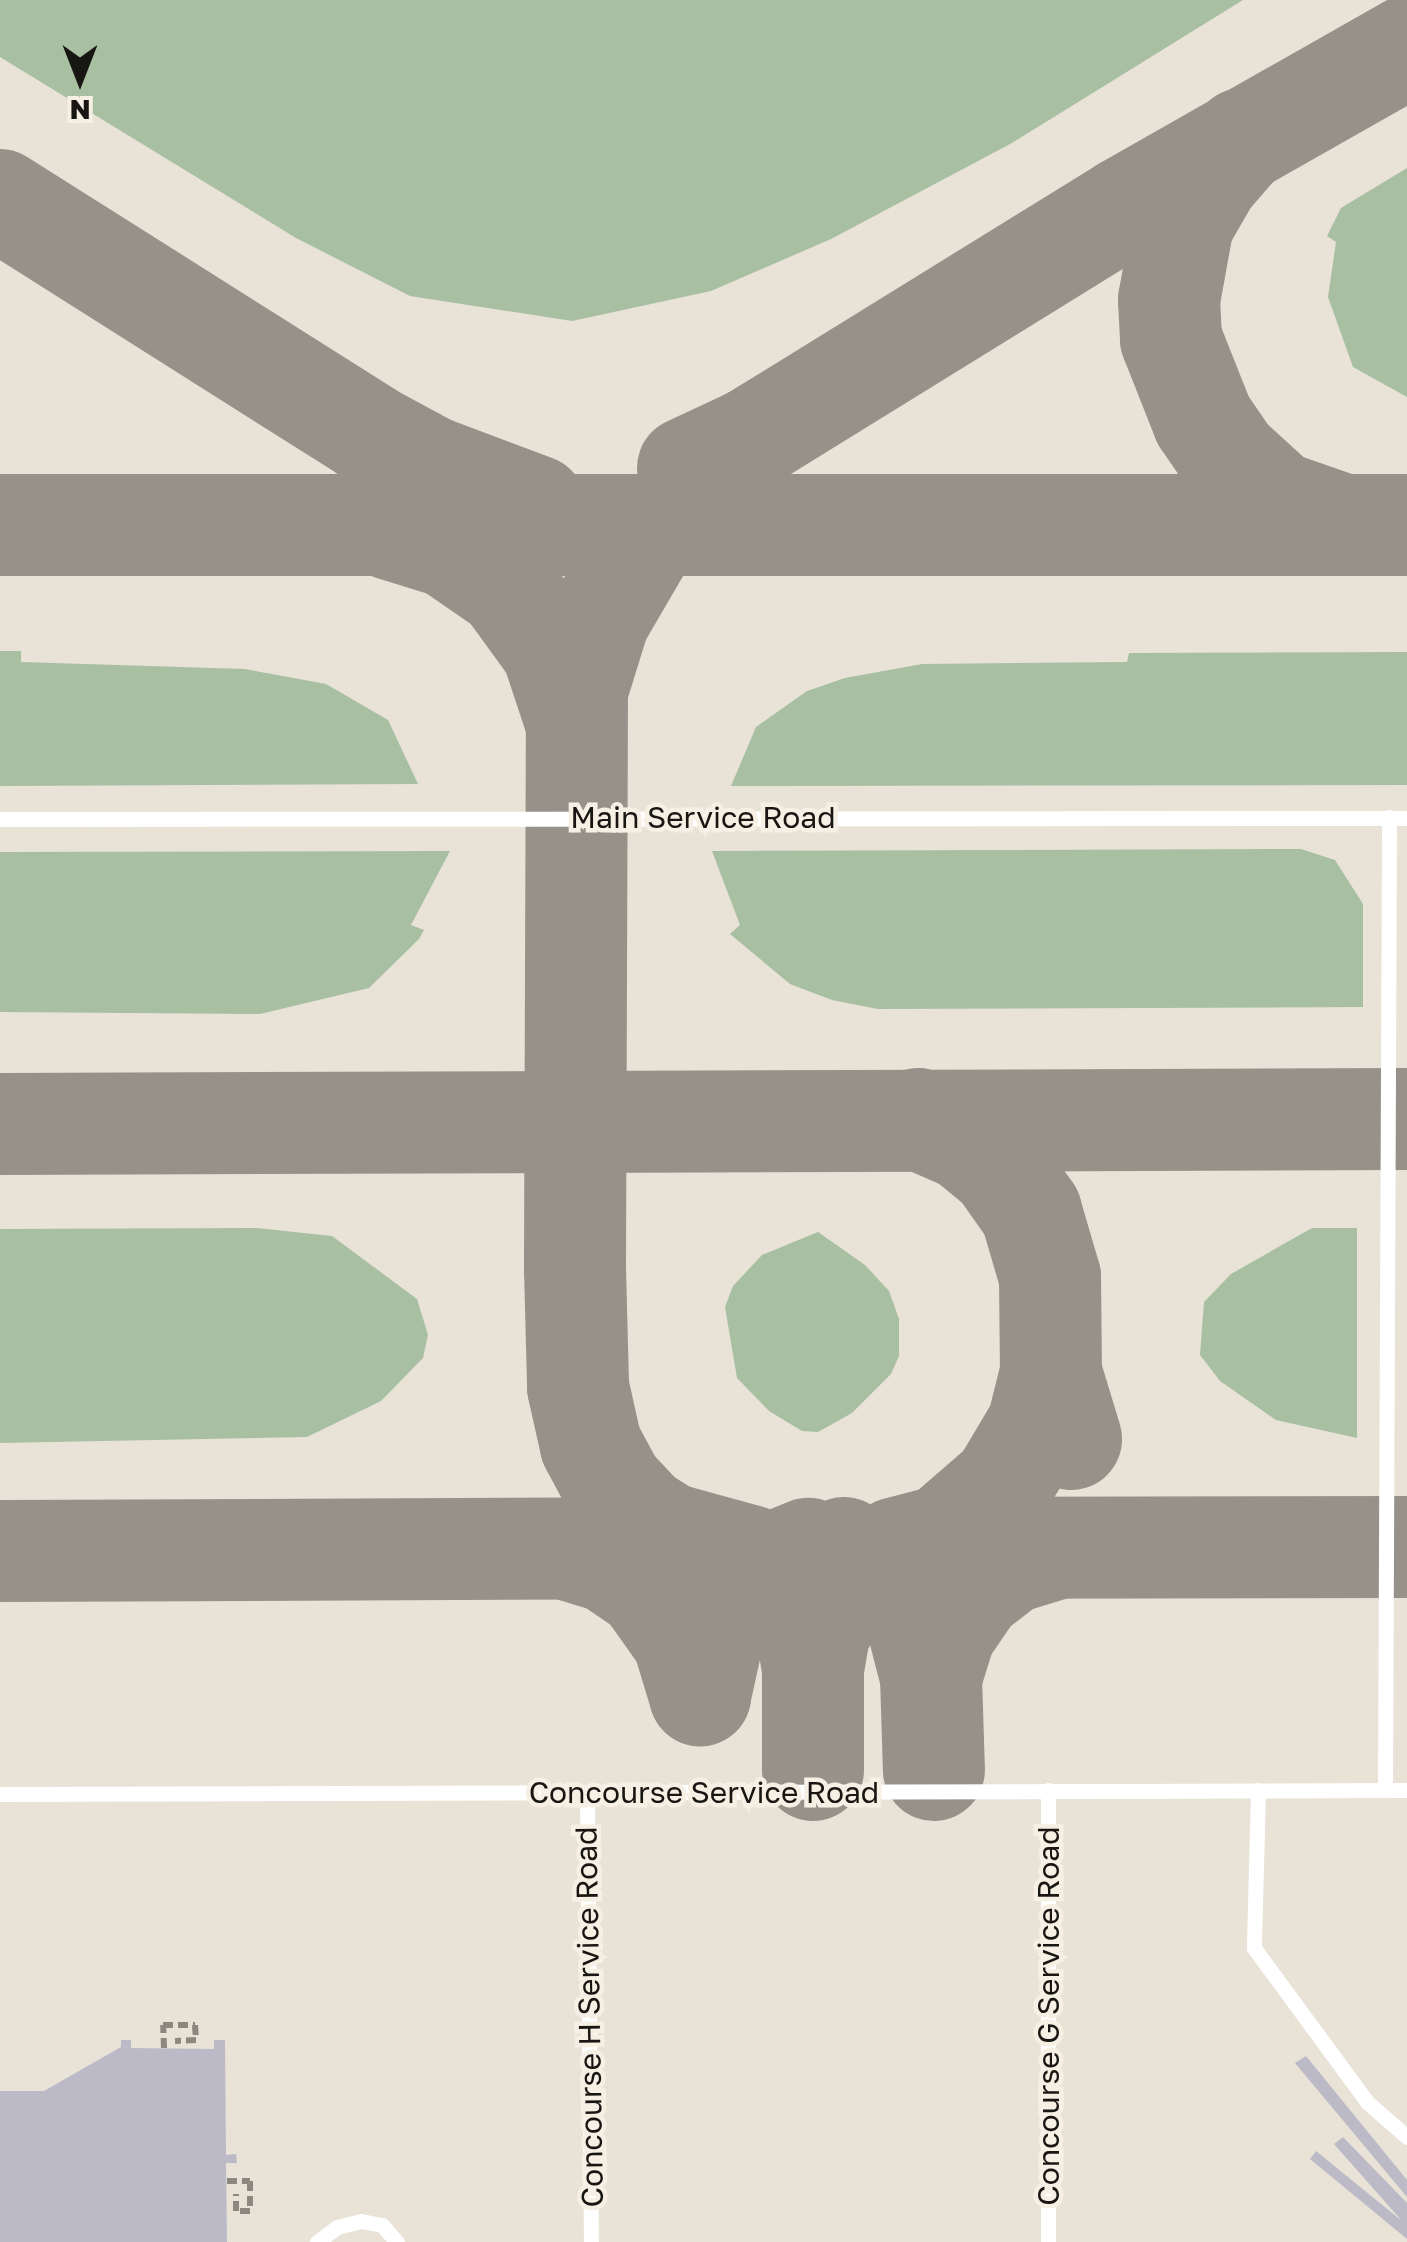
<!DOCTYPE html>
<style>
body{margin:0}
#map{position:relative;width:1407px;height:2242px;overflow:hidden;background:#e8e2d7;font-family:"Golos Text",sans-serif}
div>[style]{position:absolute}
.green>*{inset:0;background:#a8bfa2}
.taxiway>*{height:102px;margin:-51px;padding:0 51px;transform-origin:51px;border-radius:51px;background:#96928a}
.building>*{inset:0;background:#bbbac6}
.path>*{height:6px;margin-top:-3px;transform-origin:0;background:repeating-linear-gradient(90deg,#8c8880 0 10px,transparent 0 15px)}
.lane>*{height:15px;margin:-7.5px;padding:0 7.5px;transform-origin:7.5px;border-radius:7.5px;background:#fff}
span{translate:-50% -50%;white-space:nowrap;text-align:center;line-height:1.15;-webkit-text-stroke:9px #f5efe4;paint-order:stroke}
.street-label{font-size:30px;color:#181612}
.north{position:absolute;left:30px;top:30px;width:100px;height:100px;-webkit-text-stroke:8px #f5efe4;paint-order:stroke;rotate:180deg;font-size:28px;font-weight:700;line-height:40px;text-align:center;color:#181612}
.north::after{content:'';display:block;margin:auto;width:35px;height:45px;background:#181612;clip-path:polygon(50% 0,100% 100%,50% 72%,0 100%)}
</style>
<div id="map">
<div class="green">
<i style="clip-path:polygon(0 0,1243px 0,1012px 143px,831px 239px,711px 291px,572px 321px,410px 296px,296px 238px,0 57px)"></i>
<i style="clip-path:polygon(1407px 168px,1407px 397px,1353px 367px,1328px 297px,1336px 242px,1327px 236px,1341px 208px)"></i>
<i style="clip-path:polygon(0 651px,21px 651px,21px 662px,245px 669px,326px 684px,388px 720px,418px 784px,0 786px)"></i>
<i style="clip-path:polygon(1407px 652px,1407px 785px,731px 786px,756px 727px,807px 691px,845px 678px,922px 664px,1127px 662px,1129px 653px)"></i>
<i style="clip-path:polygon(1301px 849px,1335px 860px,1363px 904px,1363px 1007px,878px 1009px,832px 1000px,790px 984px,730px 934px,740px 925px,712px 851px)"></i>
<i style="clip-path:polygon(450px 851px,411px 925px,424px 930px,419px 939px,369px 988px,260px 1014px,0 1012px,0 852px)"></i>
<i style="clip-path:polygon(257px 1228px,332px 1236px,417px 1299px,428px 1335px,423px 1358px,381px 1401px,307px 1437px,0 1443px,0 1229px)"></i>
<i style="clip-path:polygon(1312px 1228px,1357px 1228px,1357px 1438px,1276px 1420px,1220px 1381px,1200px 1355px,1204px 1302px,1231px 1274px)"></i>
<i style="clip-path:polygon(818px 1232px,865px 1265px,889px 1291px,899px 1319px,899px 1356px,891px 1374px,852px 1413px,818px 1432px,802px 1431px,769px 1411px,737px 1378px,725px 1307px,733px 1286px,762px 1255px)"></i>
</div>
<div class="taxiway">
<i style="left:1243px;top:139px;width:52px;rotate:131.1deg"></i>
<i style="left:1209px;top:178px;width:52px;rotate:120deg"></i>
<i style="left:1183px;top:223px;width:78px;rotate:100.3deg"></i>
<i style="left:1169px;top:300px;width:39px;rotate:87deg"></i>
<i style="left:1171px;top:339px;width:87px;rotate:68.4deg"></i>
<i style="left:1203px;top:420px;width:46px;rotate:55.6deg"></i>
<i style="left:1229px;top:458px;width:65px;rotate:42.5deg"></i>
<i style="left:1277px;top:502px;width:67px;rotate:19.2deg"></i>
<i style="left:0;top:200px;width:436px;rotate:32.3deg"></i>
<i style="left:368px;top:433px;width:72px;rotate:28.4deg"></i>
<i style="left:431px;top:467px;width:111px;rotate:20.6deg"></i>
<i style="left:752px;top:438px;width:148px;rotate:136.4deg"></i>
<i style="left:645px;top:540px;width:91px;rotate:120.2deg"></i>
<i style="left:599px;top:619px;width:74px;rotate:107.2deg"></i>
<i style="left:577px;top:690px;width:579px;rotate:90.2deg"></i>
<i style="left:575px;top:1269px;width:118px;rotate:88.5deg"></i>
<i style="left:578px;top:1387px;width:59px;rotate:77.4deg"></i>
<i style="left:591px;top:1445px;width:47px;rotate:61.8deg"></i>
<i style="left:613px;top:1486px;width:42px;rotate:46.9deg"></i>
<i style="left:642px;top:1517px;width:32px;rotate:32deg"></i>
<i style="left:669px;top:1534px;width:83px;rotate:15.4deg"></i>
<i style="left:749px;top:1556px;width:46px;rotate:37.1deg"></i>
<i style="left:786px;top:1584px;width:42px;rotate:62.8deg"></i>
<i style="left:805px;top:1621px;width:49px;rotate:80.5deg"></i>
<i style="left:813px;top:1669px;width:42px;rotate:-80.3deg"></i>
<i style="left:820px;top:1628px;width:75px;rotate:-54.2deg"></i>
<i style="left:864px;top:1567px;width:38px;rotate:-30deg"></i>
<i style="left:897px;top:1548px;width:48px;rotate:-14.6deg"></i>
<i style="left:943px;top:1536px;width:79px;rotate:-40.9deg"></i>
<i style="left:1003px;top:1484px;width:69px;rotate:-59.3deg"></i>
<i style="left:1038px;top:1425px;width:54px;rotate:-76deg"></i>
<i style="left:688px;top:468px;width:71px;rotate:-25.1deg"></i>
<i style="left:752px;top:438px;width:437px;rotate:-31.7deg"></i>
<i style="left:1124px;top:208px;width:326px;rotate:-29.6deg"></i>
<i style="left:0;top:525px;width:1407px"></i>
<i style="left:391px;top:529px;width:61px;rotate:17.2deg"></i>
<i style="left:449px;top:547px;width:70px;rotate:34.6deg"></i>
<i style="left:507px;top:587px;width:77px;rotate:54deg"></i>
<i style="left:552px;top:649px;width:70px;rotate:71.6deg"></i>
<i style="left:918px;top:1119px;width:52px;rotate:23.6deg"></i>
<i style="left:966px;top:1140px;width:44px;rotate:39.5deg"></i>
<i style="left:1000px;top:1168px;width:54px;rotate:54.8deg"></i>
<i style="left:1031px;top:1212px;width:68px;rotate:73.7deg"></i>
<i style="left:1050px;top:1277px;width:96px;rotate:89.4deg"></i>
<i style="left:1051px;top:1373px;width:69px;rotate:73.1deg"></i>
<i style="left:0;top:1124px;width:1407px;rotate:-0.2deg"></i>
<i style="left:844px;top:1548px;width:53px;rotate:28deg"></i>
<i style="left:891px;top:1573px;width:37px;rotate:55deg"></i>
<i style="left:912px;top:1603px;width:76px;rotate:75.6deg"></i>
<i style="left:931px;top:1677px;width:47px;rotate:-72.7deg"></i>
<i style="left:945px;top:1632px;width:50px;rotate:-55.7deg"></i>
<i style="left:973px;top:1591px;width:46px;rotate:-37.9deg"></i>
<i style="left:1009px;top:1563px;width:51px;rotate:-17deg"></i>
<i style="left:901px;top:1548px;width:506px;rotate:-0.11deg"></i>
<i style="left:570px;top:1550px;width:41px;rotate:17.1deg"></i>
<i style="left:609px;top:1562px;width:46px;rotate:34.4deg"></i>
<i style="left:647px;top:1588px;width:62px;rotate:54.8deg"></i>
<i style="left:683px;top:1639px;width:59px;rotate:73.1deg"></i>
<i style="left:700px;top:1695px;width:60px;rotate:-77.6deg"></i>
<i style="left:713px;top:1636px;width:56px;rotate:-60.3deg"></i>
<i style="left:741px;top:1587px;width:40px;rotate:-37deg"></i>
<i style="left:773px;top:1563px;width:38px;rotate:-22deg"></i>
<i style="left:0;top:1551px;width:713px;rotate:-0.24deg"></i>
<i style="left:813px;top:1669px;width:101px;rotate:90deg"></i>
<i style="left:931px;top:1677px;width:93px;rotate:88.2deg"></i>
</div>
<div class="building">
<i style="clip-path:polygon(121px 2040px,131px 2040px,131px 2048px,214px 2049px,214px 2040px,225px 2040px,226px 2155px,236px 2154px,237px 2163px,226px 2163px,227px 2242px,0 2242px,0 2091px,44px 2091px,121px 2047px)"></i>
<i style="clip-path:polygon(1306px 2056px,1407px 2180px,1407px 2197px,1295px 2063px)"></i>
<i style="clip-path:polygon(1343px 2137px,1407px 2203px,1407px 2239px,1310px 2159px,1316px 2151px,1402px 2221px,1334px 2144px)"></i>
</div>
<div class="path">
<i style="left:164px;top:2048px;width:23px;rotate:-92deg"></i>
<i style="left:163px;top:2025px;width:32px"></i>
<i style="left:195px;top:2025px;width:15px;rotate:86deg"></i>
<i style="left:196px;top:2040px;width:21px;rotate:177deg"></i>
<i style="left:227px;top:2181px;width:23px"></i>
<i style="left:250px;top:2181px;width:30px;rotate:90deg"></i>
<i style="left:250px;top:2211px;width:14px;rotate:180deg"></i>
<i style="left:236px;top:2211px;width:17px;rotate:-90deg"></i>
</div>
<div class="lane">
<i style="left:0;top:819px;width:1407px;rotate:-0.04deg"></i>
<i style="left:1048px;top:1790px;width:452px;rotate:90deg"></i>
<i style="left:1258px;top:1790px;width:158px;rotate:91.5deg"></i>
<i style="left:1254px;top:1948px;width:191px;rotate:53.7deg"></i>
<i style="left:1367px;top:2102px;width:53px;rotate:41.2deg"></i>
<i style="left:1385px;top:1790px;width:973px;rotate:-89.76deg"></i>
<i style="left:587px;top:1793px;width:449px;rotate:89.5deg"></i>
<i style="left:0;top:1794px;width:1407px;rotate:-0.16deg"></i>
<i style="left:317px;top:2242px;width:25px;rotate:-37deg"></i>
<i style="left:337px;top:2227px;width:25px;rotate:-14deg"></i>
<i style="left:361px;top:2221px;width:21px;rotate:11deg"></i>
<i style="left:382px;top:2225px;width:23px;rotate:49deg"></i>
</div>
<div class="street-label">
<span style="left:703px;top:817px">Main Service Road</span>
<span style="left:704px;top:1792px">Concourse Service Road</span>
<span style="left:1048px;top:2016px;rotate:-90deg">Concourse G Service Road</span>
<span style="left:589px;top:2017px;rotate:-91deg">Concourse H Service Road</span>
</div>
<div class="north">N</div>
</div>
